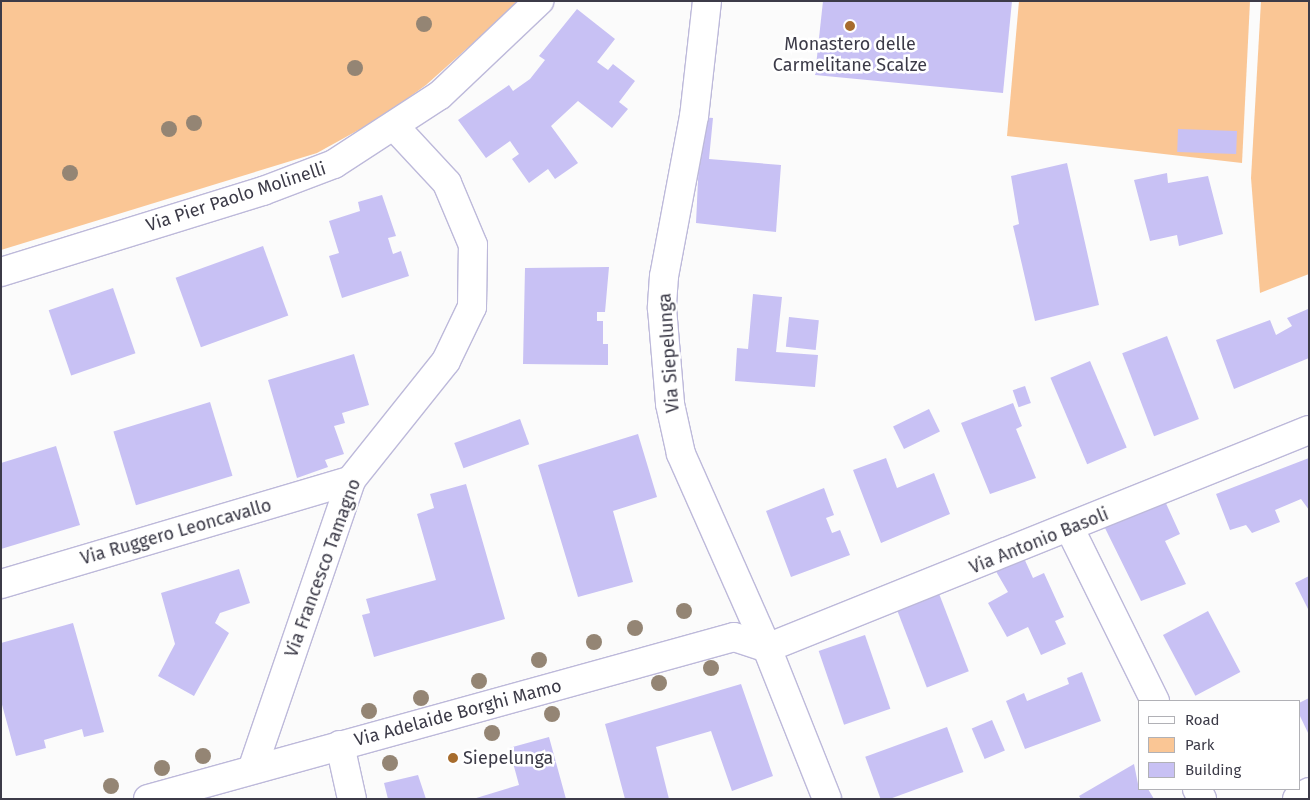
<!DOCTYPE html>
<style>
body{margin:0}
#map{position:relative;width:1310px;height:800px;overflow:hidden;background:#fbfbfb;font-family:"Fira Sans",sans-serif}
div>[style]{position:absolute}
.green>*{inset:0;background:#fac695}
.building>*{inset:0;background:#c8c1f4;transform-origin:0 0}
.roads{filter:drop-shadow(1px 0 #bdb9da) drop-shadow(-1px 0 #bdb9da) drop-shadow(0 1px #bdb9da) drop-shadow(0 -1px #bdb9da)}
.minor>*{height:28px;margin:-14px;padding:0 14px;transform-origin:14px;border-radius:14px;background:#fff}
.trees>*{width:16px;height:16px;margin:-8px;border-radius:50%;background:#948574}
.dots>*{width:14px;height:14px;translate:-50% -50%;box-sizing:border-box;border:2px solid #fff;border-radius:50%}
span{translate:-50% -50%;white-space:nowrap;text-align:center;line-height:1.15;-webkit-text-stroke:5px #fff;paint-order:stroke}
.poi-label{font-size:18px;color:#3c3b48}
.left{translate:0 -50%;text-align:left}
.street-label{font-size:18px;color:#3c3b48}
.frame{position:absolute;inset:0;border:2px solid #3c3b48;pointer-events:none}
.legend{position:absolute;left:1138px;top:700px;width:162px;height:90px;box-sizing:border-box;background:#fff;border:1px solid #b1b1b6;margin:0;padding:6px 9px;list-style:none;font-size:15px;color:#3c3b48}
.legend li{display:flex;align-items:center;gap:10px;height:25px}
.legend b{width:25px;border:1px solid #b1b1b6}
</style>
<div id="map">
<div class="green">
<i style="clip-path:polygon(1px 1px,520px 1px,426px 85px,382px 117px,317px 153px,1px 250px)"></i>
<i style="clip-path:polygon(1019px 1px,1250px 1px,1242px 163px,1007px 136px)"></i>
<i style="clip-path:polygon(1261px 1px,1309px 1px,1309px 274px,1260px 293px,1251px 178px)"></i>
</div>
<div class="building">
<i style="clip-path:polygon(823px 1px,1012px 1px,1003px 93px,815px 75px)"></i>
<i style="clip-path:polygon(577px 9px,615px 39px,597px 62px,608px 70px,613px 64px,635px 81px,619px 102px,628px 109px,612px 128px,578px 101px,551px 126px,578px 163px,555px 179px,548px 169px,529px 183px,512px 159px,519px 154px,510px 141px,486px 158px,458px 120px,509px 85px,513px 91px,530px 79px,545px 60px,539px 56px)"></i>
<i style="clip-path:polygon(701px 117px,713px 118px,709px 159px,781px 165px,776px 232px,696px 223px)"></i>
<i style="left:1178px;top:129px;width:59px;height:23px;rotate:2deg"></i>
<i style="clip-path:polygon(1067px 163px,1099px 305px,1035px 321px,1013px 226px,1019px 224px,1011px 176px)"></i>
<i style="clip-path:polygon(1167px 173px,1168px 183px,1208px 176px,1223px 234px,1179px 246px,1177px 235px,1150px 241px,1134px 180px)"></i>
<i style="clip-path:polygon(382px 195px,396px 236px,388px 238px,393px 254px,401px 251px,409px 276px,342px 298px,329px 256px,339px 253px,329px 221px,360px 211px,358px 202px)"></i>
<i style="left:263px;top:246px;width:74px;height:93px;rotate:70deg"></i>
<i style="clip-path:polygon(609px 267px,605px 312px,597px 312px,597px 321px,603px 321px,603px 344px,608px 344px,608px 365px,523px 364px,525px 268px)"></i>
<i style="left:113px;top:288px;width:69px;height:68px;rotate:71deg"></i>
<i style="clip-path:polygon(753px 294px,782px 297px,776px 352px,818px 355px,815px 387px,735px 381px,737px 348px,748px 349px)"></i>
<i style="clip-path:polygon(1308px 309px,1309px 358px,1234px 389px,1216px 340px,1270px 320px,1276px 335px,1292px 326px,1287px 318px)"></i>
<i style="left:789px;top:317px;width:30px;height:30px;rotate:6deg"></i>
<i style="left:1167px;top:336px;width:89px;height:48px;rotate:69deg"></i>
<i style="clip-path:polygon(354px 354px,369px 405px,342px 413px,345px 423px,334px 426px,344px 454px,325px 460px,328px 467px,297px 478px,268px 380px)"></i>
<i style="left:1090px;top:361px;width:94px;height:43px;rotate:67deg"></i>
<i style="left:1025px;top:386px;width:18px;height:13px;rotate:71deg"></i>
<i style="left:210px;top:402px;width:77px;height:101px;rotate:73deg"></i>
<i style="clip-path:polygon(1013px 403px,1022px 426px,1016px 429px,1036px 478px,990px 494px,961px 423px)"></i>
<i style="left:929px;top:409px;width:25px;height:40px;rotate:64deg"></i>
<i style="left:520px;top:419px;width:27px;height:70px;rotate:70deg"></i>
<i style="clip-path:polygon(638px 434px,657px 497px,613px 511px,633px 582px,578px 597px,538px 465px)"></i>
<i style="clip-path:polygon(56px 446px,80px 525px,1px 549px,1px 463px)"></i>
<i style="clip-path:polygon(886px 458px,897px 488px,934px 473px,950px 514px,881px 543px,853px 470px)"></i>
<i style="clip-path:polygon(1309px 458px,1309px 510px,1301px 499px,1275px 510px,1280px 522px,1252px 533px,1246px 525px,1230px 530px,1216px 494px)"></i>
<i style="clip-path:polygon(466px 484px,505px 619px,374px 657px,362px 615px,370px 613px,366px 599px,436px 580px,417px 514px,434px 508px,430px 494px)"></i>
<i style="clip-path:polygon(824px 488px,834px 515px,826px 518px,832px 533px,840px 530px,850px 555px,791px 577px,766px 511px)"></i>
<i style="clip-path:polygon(1164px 499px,1180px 534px,1165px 541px,1186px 584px,1141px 601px,1103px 524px)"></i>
<i style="clip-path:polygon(1023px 556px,1033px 578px,1044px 573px,1064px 617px,1055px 621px,1066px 644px,1041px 655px,1028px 627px,1007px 637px,988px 603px,1008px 592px,994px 568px)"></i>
<i style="clip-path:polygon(239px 569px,250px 603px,220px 613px,215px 623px,229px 633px,194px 696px,158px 676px,175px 644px,161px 593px)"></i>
<i style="clip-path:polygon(1309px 576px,1309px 611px,1295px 583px)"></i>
<i style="left:938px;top:591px;width:86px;height:45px;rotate:69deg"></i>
<i style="left:1208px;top:611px;width:69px;height:51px;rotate:62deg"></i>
<i style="clip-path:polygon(73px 623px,104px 732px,84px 737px,82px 729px,44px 740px,46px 748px,16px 756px,1px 701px,1px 643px)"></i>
<i style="left:865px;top:635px;width:78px;height:49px;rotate:71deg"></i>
<i style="clip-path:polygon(1082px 672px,1101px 721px,1025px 749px,1006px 701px,1024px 693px,1027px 701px,1069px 684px,1067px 678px)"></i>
<i style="clip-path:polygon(741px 684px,773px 776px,732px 791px,711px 731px,656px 747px,669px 799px,625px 799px,605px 724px)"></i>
<i style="clip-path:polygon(1309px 698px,1309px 735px,1299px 714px,1299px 703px)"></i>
<i style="left:992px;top:720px;width:33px;height:22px;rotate:67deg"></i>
<i style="left:947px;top:727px;width:48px;height:87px;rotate:70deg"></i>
<i style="clip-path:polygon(549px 737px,566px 799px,473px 799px,519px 785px,509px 748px)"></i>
<i style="clip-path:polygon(1134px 764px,1139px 789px,1148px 789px,1154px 799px,1081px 799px,1079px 796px)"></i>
<i style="clip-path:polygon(418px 775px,426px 799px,388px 799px,384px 783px)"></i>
</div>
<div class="roads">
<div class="minor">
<i style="left:707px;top:1px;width:116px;rotate:96.4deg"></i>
<i style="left:694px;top:116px;width:163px;rotate:100.6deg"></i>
<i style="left:664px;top:276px;width:32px;rotate:94deg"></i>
<i style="left:662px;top:308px;width:96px;rotate:85.2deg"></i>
<i style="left:670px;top:404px;width:51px;rotate:77.6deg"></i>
<i style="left:681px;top:454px;width:212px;rotate:66.1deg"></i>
<i style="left:767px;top:648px;width:162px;rotate:68.3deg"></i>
<i style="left:1px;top:272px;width:274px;rotate:-17.2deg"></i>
<i style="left:263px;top:191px;width:76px;rotate:-20.8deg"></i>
<i style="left:334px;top:164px;width:126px;rotate:-33.1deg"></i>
<i style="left:440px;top:95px;width:137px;rotate:-43.5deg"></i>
<i style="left:1070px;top:529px;width:192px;rotate:63.7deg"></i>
<i style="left:1px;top:584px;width:365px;rotate:-16.5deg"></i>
<i style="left:767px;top:648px;width:584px;rotate:-21.91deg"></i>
<i style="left:340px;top:745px;width:55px;rotate:77.5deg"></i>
<i style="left:253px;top:767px;width:303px;rotate:-71.1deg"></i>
<i style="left:351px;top:480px;width:152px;rotate:-51.4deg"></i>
<i style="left:446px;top:361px;width:60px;rotate:-64.3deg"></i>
<i style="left:472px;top:307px;width:62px;rotate:-89.1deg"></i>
<i style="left:473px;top:245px;width:67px;rotate:-112.8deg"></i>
<i style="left:447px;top:183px;width:78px;rotate:-132.9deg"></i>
<i style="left:1197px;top:789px;width:11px;rotate:63deg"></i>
<i style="left:148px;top:799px;width:608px;rotate:-15.45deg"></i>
<i style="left:734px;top:637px;width:35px;rotate:18deg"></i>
<i style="left:1297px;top:799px;width:14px;rotate:-30deg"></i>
</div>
</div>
<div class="trees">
<i style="left:424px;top:24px"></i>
<i style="left:355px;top:68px"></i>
<i style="left:194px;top:123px"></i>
<i style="left:169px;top:129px"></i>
<i style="left:70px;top:173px"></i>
<i style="left:684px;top:611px"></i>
<i style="left:635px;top:628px"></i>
<i style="left:594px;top:642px"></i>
<i style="left:539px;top:660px"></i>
<i style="left:711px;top:668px"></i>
<i style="left:479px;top:681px"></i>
<i style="left:659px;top:683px"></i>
<i style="left:421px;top:698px"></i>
<i style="left:369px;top:711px"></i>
<i style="left:552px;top:714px"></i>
<i style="left:492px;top:733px"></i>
<i style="left:203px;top:756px"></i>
<i style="left:390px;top:763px"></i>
<i style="left:162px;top:768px"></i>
<i style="left:111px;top:786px"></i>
</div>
<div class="dots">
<i style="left:850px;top:26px;background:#a76c2d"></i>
<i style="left:453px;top:758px;background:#a76c2d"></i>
</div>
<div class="poi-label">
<span style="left:850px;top:55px">Monastero delle<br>Carmelitane Scalze</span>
<span class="left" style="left:463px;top:758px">Siepelunga</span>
</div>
<div class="street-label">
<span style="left:236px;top:197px;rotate:-18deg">Via Pier Paolo Molinelli</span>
<span style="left:669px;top:353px;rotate:-94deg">Via Siepelunga</span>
<span style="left:176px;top:532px;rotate:-16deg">Via Ruggero Leoncavallo</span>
<span style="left:1039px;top:541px;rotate:-22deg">Via Antonio Basoli</span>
<span style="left:323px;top:568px;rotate:-70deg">Via Francesco Tamagno</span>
<span style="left:458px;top:713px;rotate:-15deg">Via Adelaide Borghi Mamo</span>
</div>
<div class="frame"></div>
<ul class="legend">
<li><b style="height:6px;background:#fff"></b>Road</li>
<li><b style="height:14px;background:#fac695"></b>Park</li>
<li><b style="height:14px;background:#c8c1f4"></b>Building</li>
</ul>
</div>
